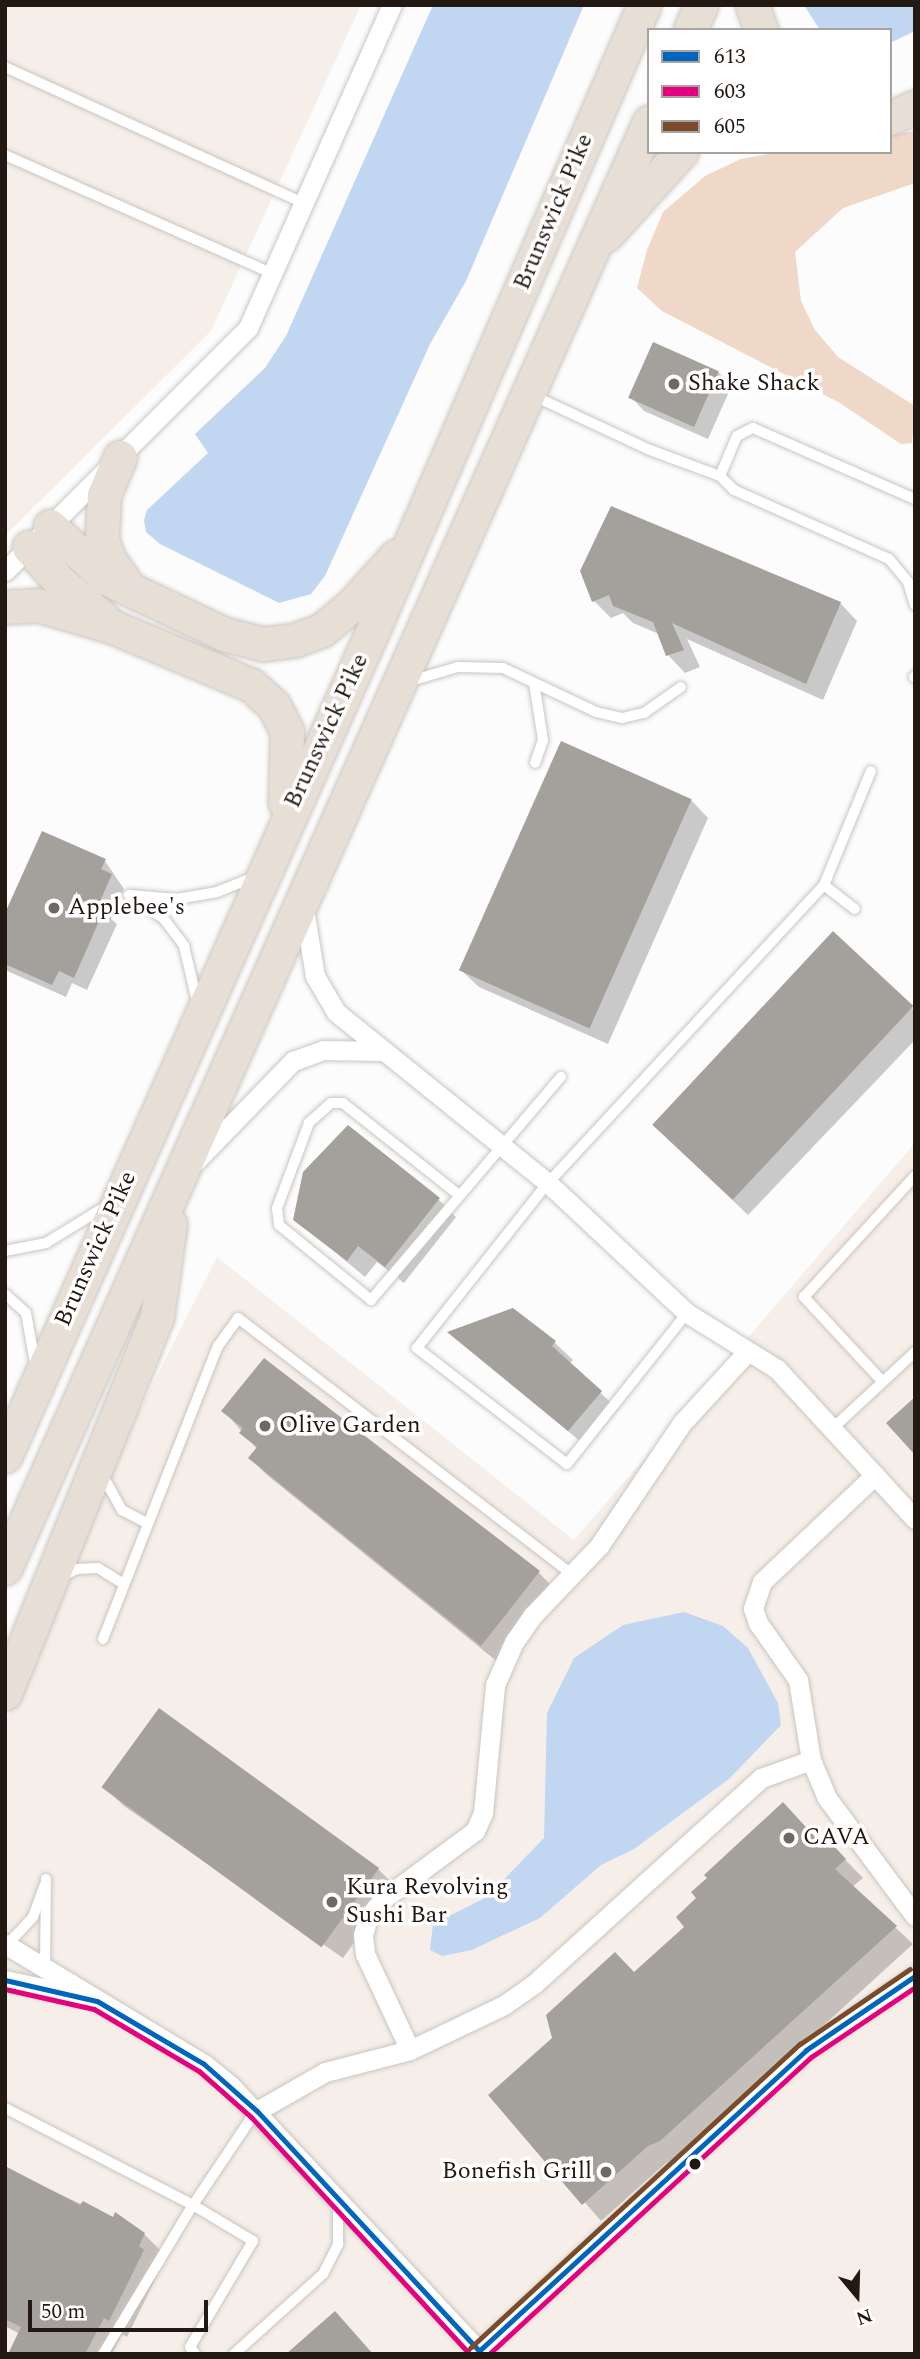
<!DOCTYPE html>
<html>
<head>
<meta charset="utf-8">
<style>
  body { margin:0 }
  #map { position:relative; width:920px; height:2359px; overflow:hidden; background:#fbfcfb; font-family:Spectral,serif }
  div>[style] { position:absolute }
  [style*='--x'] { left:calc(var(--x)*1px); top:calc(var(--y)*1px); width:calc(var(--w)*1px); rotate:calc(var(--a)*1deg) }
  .built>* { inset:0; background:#f6efe9 }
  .forest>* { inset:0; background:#efd8c7 }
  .water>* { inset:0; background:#c0d6f1 }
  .shadow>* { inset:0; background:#0003 }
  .building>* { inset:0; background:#a4a09c; transform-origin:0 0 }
  .roads { filter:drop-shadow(0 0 2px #cac5c1) drop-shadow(0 0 2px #cac5c1) }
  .service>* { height:10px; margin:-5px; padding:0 5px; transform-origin:5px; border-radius:5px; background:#fefffe }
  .minor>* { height:19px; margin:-9.5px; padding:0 9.5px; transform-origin:9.5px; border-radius:9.5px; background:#fefffe }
  .trunk>* { height:33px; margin:-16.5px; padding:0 16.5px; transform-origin:16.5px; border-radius:16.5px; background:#e7ded6 }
  .bus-1>* { height:5px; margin:-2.5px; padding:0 2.5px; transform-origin:2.5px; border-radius:2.5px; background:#0065bd }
  .bus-2>* { height:5px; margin:-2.5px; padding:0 2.5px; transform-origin:2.5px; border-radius:2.5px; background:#e5007d }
  .bus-3>* { height:5px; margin:-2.5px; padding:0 2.5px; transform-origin:2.5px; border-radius:2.5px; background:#7a4b2a }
  .dots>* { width:19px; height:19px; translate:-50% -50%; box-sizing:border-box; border:4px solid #fff; border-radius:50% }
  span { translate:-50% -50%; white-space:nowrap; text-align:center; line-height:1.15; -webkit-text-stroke:7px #fff; paint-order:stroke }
  .street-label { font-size:24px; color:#231912 }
  .poi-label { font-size:24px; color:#231912 }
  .left { translate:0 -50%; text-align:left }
  .right { translate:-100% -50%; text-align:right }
  .frame { position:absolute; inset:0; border:7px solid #231912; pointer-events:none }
  .legend { position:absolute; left:647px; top:28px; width:245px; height:126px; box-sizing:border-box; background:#fff; border:2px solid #a7a3a0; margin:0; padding:9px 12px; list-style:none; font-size:21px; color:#231912 }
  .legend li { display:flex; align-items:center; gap:14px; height:35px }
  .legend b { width:35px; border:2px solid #a7a3a0 }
  .north { position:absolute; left:822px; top:2261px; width:70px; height:70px; -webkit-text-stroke:5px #fff; paint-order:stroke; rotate:161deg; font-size:19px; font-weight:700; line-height:28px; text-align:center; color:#231912 }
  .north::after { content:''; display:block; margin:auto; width:24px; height:32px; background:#231912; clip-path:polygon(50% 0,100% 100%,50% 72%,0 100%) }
  .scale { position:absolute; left:28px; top:2300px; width:180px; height:32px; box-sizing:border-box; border:4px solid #231912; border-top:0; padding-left:9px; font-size:21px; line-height:24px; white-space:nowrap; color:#231912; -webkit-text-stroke:5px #fff; paint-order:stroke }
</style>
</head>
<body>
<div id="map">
  <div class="built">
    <div style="clip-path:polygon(5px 5px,361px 5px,211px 331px,5px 536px)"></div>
    <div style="clip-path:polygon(915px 1143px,915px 2354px,5px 2354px,5px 1723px,104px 1481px,217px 1257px,574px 1540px)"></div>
  </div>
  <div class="forest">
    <div style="clip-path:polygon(915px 131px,915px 183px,843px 208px,795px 252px,801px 301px,815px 330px,838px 357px,915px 406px,912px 443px,901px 444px,840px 403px,662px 311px,637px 288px,647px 250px,663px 212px,705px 176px,741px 159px,778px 152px,890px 152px,890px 135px)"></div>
  </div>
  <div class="water">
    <div style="clip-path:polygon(433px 5px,584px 5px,466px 281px,430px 344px,325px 576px,311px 594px,279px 603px,160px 544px,146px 532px,144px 520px,147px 510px,208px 453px,195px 434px,265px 368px,286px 336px)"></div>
    <div style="clip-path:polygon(804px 5px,915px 5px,915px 31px,890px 43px,890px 30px,820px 30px)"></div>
    <div style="clip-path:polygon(684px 1612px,723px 1626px,748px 1648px,778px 1703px,781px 1725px,729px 1779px,634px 1849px,601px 1865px,540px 1918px,472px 1950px,442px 1956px,430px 1950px,433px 1924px,487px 1897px,544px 1838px,547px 1713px,574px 1658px,623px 1625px)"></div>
  </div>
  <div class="shadow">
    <div style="clip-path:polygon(718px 372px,732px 385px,708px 439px,644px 411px,631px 397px)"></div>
    <div style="clip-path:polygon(582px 571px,840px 603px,857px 621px,823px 700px,687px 639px,700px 667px,685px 673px,668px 655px,659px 634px,633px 623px,623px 613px,611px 618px,594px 601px)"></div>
    <div style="clip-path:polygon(691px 800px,708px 818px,608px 1044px,479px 987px,461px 970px)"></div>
    <div style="clip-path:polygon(105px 861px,124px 889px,111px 919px,117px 924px,87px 990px,72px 983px,66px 997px,5px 970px,5px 918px)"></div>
    <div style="clip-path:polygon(833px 933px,915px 1011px,915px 1040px,748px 1215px,669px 1140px)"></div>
    <div style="clip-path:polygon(439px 1200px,456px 1217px,404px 1283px,377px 1262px,365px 1277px,295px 1219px)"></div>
    <div style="clip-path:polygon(513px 1310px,555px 1343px,573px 1360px,569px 1364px,618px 1409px,587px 1447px,450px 1333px)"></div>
    <div style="clip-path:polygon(224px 1411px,538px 1572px,556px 1590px,499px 1663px,267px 1475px,250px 1458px,257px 1449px)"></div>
    <div style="clip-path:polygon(106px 1789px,378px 1869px,395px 1886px,343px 1958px,124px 1806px)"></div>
    <div style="clip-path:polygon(831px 1845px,863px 1878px,852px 1887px,913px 1944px,678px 2158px,666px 2163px,601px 2221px,491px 2095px,635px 1974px)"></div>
    <div style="clip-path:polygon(5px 2168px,144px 2234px,162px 2252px,155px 2264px,160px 2269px,127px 2337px,122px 2334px,112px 2354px,10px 2354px,20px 2334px,5px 2326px)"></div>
  </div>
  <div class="building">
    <div style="left:653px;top:342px;width:72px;height:61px;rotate:24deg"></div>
    <div style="clip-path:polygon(611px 506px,841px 602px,806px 684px,672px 623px,684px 650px,666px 656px,653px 622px,613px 606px,609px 595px,592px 602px,580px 571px)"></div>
    <div style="left:561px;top:741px;width:143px;height:251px;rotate:24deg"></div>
    <div style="clip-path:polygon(42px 831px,106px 859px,101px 869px,112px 874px,98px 906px,104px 910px,74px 978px,59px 971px,52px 985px,5px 964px,5px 913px)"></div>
    <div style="left:833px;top:931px;width:110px;height:265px;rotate:43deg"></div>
    <div style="clip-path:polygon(348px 1125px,440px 1198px,385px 1267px,358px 1246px,347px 1261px,293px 1220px,303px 1172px)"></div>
    <div style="clip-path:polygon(513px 1308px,556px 1341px,552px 1346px,602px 1391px,568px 1431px,447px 1332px)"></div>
    <div style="clip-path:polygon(264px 1358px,540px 1571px,481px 1646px,248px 1458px,257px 1447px,239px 1433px,243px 1428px,221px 1411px)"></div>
    <div style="clip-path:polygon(915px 1397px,915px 1455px,886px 1423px)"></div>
    <div style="left:159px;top:1708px;width:272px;height:98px;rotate:36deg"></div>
    <div style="clip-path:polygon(783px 1802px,825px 1848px,831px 1843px,846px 1859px,835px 1869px,897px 1926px,660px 2141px,648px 2146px,582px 2205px,488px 2095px,552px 2038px,546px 2015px,615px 1952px,634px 1972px,684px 1927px,676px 1917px,696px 1898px,691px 1892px,707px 1878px,704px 1875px)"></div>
    <div style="clip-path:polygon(5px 2166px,80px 2205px,83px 2201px,113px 2217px,115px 2212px,145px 2233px,139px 2246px,144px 2250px,109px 2321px,104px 2318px,85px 2354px,8px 2354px,21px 2327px,5px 2319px)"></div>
    <div style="clip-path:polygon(335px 2311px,373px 2354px,286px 2354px)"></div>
  </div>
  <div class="roads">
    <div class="service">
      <div style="--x:5;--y:67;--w:328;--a:24.5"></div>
      <div style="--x:5;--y:155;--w:293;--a:23.9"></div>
      <div style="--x:532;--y:395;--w:130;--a:25"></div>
      <div style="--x:650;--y:450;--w:75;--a:20.4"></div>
      <div style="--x:720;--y:476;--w:20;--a:45"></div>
      <div style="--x:734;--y:490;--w:170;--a:24"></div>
      <div style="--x:889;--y:559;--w:30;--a:50"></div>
      <div style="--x:908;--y:582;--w:24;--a:73"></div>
      <div style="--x:720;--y:476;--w:43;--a:-67"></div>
      <div style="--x:737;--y:436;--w:18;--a:-27"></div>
      <div style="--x:753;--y:428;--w:177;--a:23.7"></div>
      <div style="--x:914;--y:677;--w:1;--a:-45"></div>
      <div style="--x:407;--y:682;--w:53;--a:-16.4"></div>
      <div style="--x:458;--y:667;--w:45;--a:1.3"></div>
      <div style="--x:503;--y:668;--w:103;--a:25.3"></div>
      <div style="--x:596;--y:712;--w:27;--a:13"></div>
      <div style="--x:622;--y:718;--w:23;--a:-13"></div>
      <div style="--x:644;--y:713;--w:45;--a:-35.1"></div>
      <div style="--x:534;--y:683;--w:58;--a:81"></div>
      <div style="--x:543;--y:740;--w:24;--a:109"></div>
      <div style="--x:824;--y:885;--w:123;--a:-67.6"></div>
      <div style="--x:129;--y:895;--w:42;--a:34.4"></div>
      <div style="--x:164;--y:919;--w:34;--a:53"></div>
      <div style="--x:184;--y:946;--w:57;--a:76.7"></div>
      <div style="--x:130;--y:895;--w:47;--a:4.9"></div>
      <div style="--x:177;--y:899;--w:41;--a:-9.9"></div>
      <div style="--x:217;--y:892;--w:40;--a:-22"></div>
      <div style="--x:459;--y:1195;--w:148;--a:-141.6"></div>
      <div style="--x:343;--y:1103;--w:12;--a:180"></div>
      <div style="--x:331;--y:1103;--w:30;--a:138"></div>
      <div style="--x:309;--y:1123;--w:91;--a:110.6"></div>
      <div style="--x:277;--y:1208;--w:17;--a:83"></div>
      <div style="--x:279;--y:1225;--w:119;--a:39.2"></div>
      <div style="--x:371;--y:1300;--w:293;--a:-49.6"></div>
      <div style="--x:5;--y:1251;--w:42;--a:-11"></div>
      <div style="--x:46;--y:1243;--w:67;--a:-31.6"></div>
      <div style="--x:5;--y:1294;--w:28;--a:42"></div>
      <div style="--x:26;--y:1313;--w:51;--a:79.8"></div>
      <div style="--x:687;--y:1313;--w:193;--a:128.5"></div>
      <div style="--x:567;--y:1464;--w:190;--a:-142.3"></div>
      <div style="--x:417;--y:1348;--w:211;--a:-51.6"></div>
      <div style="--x:548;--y:1183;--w:406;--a:-47.2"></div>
      <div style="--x:824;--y:885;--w:39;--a:38"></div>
      <div style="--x:882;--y:1381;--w:115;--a:-132.9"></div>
      <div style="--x:804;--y:1297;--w:164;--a:-47.5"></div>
      <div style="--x:833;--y:1428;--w:112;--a:-42.8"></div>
      <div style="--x:103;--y:1476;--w:39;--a:61"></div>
      <div style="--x:122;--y:1510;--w:26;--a:28"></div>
      <div style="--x:61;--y:1577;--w:18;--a:-27"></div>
      <div style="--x:77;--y:1569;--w:21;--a:-3"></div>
      <div style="--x:98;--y:1568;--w:28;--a:32"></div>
      <div style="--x:103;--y:1639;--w:315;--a:-68.6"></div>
      <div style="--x:218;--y:1346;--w:34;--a:-54"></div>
      <div style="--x:238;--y:1318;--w:422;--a:37.5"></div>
      <div style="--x:7;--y:1945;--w:38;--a:-47"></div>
      <div style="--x:33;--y:1917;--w:33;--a:-70"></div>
      <div style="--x:45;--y:1968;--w:89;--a:-89.4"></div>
      <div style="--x:5;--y:2108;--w:212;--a:27.3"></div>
      <div style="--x:193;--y:2205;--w:113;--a:-56.2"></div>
      <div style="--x:103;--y:2354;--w:174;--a:-58.9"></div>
      <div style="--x:193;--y:2205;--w:70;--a:31"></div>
      <div style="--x:253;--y:2241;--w:123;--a:120.7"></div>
      <div style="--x:190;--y:2347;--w:9;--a:54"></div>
      <div style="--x:234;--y:2354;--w:120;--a:-42"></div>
      <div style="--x:323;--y:2274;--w:34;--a:-63"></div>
      <div style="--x:338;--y:2244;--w:41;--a:-90"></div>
    </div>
    <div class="minor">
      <div style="--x:5;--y:571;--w:344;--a:-45"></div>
      <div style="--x:248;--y:328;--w:354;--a:-66"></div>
      <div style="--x:304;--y:909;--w:68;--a:80.7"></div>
      <div style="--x:315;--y:976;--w:42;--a:59.7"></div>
      <div style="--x:336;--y:1012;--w:272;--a:38.9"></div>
      <div style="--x:548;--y:1183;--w:190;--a:43.1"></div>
      <div style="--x:687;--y:1313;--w:106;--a:31.9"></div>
      <div style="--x:777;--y:1369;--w:204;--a:47.4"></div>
      <div style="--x:195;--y:1162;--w:141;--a:-45.9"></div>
      <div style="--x:293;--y:1061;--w:32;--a:-20"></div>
      <div style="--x:323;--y:1050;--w:60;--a:1"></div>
      <div style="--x:875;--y:1475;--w:156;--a:136.6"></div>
      <div style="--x:762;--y:1582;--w:28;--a:109"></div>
      <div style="--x:753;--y:1608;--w:16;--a:72"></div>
      <div style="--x:758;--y:1623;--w:70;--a:54.9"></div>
      <div style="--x:798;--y:1680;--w:81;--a:80.8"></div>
      <div style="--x:811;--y:1760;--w:41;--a:67.2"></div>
      <div style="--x:827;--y:1798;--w:147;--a:53.3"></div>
      <div style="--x:5;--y:1944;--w:232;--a:31.1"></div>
      <div style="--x:204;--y:2064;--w:35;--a:39"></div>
      <div style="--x:231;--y:2086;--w:363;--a:46.9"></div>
      <div style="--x:5;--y:1980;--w:76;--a:12.2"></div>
      <div style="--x:410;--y:2050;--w:106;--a:-115.1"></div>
      <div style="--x:365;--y:1954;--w:19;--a:-96"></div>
      <div style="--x:363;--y:1935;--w:19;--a:-74"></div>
      <div style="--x:368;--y:1917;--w:23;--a:-50"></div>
      <div style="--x:383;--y:1899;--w:114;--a:-36.5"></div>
      <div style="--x:475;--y:1831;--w:20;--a:-66"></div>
      <div style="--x:483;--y:1813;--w:129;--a:-84.6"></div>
      <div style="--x:495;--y:1685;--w:47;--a:-66.2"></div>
      <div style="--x:514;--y:1642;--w:33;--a:-55"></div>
      <div style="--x:533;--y:1615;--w:95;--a:-46.3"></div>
      <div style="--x:599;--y:1546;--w:148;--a:-56"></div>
      <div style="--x:682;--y:1423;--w:96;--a:-47.5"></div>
      <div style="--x:257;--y:2111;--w:78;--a:-29.8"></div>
      <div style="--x:325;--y:2072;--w:88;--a:-14.5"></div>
      <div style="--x:410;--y:2050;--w:104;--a:-25.6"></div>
      <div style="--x:504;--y:2005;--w:37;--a:-35"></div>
      <div style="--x:534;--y:1984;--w:307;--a:-42.2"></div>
      <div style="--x:761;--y:1778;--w:53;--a:-19.8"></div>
      <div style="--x:476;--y:2354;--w:449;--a:-42.7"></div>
      <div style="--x:806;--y:2050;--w:132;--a:-34.2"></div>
    </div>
    <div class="trunk">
      <div style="--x:752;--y:5;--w:27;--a:70"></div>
      <div style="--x:690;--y:30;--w:27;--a:-66"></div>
      <div style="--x:890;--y:118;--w:27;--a:-24"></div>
      <div style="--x:606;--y:235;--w:112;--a:-47.9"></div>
      <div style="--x:120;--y:457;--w:41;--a:112.8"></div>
      <div style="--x:104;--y:495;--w:44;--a:92.6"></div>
      <div style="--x:102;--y:539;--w:20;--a:72"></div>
      <div style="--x:108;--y:558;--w:32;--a:55"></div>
      <div style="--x:50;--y:526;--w:76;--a:42.9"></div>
      <div style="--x:106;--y:578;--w:131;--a:25.4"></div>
      <div style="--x:224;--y:634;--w:40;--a:14.4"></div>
      <div style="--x:263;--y:644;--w:32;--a:-7"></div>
      <div style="--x:295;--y:640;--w:29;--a:-20"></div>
      <div style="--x:322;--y:630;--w:38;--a:-40"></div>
      <div style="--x:351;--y:606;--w:67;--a:-48"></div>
      <div style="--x:29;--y:547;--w:48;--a:48.4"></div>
      <div style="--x:61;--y:583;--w:55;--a:39.8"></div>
      <div style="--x:5;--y:607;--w:33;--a:-3"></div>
      <div style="--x:38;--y:605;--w:78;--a:16.3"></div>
      <div style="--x:113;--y:627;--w:150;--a:22.8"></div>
      <div style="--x:251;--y:685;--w:31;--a:42"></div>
      <div style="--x:274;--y:706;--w:29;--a:63"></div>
      <div style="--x:287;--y:732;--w:71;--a:91.6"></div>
      <div style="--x:5;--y:1456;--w:894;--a:-65.99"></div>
      <div style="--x:369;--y:639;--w:691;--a:-66.55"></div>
      <div style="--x:5;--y:1568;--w:1583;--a:-65.99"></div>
      <div style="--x:5;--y:1693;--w:406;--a:-68"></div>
      <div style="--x:157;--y:1317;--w:94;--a:-82"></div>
    </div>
  </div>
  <div class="bus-1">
    <div style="--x:5;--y:1980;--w:94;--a:12.9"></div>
    <div style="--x:97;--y:2001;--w:124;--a:30.5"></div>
    <div style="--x:204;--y:2064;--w:71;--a:41.6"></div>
    <div style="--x:257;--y:2111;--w:327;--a:47.2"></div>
    <div style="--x:479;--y:2351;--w:444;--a:-42.6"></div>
    <div style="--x:806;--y:2050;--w:132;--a:-34.2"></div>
  </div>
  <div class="bus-2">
    <div style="--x:5;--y:1989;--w:91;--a:12.7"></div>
    <div style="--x:94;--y:2009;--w:122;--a:30.6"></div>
    <div style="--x:199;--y:2071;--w:69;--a:41.5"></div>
    <div style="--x:251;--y:2117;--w:323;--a:47.3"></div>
    <div style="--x:489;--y:2354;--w:438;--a:-42.7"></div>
    <div style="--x:811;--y:2057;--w:125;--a:-33.9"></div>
  </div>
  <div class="bus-3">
    <div style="--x:470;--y:2348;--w:449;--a:-42.7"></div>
    <div style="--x:800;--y:2044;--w:133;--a:-34.3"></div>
  </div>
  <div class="dots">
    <div style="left:674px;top:384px;background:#6f6864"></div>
    <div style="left:54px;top:908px;background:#6f6864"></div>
    <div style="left:265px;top:1426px;background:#6f6864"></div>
    <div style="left:789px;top:1838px;background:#6f6864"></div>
    <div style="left:332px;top:1902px;background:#6f6864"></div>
    <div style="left:695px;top:2164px;background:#231912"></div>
    <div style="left:606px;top:2172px;background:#6f6864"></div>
  </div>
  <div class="street-label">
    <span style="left:554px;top:212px;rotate:-67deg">Brunswick Pike</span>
    <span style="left:327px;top:731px;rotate:-65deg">Brunswick Pike</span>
    <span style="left:96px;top:1249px;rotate:-66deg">Brunswick Pike</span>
  </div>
  <div class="poi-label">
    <span class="left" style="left:688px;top:384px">Shake Shack</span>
    <span class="left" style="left:68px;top:908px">Applebee's</span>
    <span class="left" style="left:279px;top:1426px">Olive Garden</span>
    <span class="left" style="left:803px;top:1838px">CAVA</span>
    <span class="left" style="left:346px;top:1902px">Kura Revolving<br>Sushi Bar</span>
    <span class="right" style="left:592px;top:2172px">Bonefish Grill</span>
  </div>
  <div class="frame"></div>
  <ul class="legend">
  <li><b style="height:9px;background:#0065bd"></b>613</li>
  <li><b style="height:9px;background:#e5007d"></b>603</li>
  <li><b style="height:9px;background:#7a4b2a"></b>605</li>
  </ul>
  <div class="north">N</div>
  <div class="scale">50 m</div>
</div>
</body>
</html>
